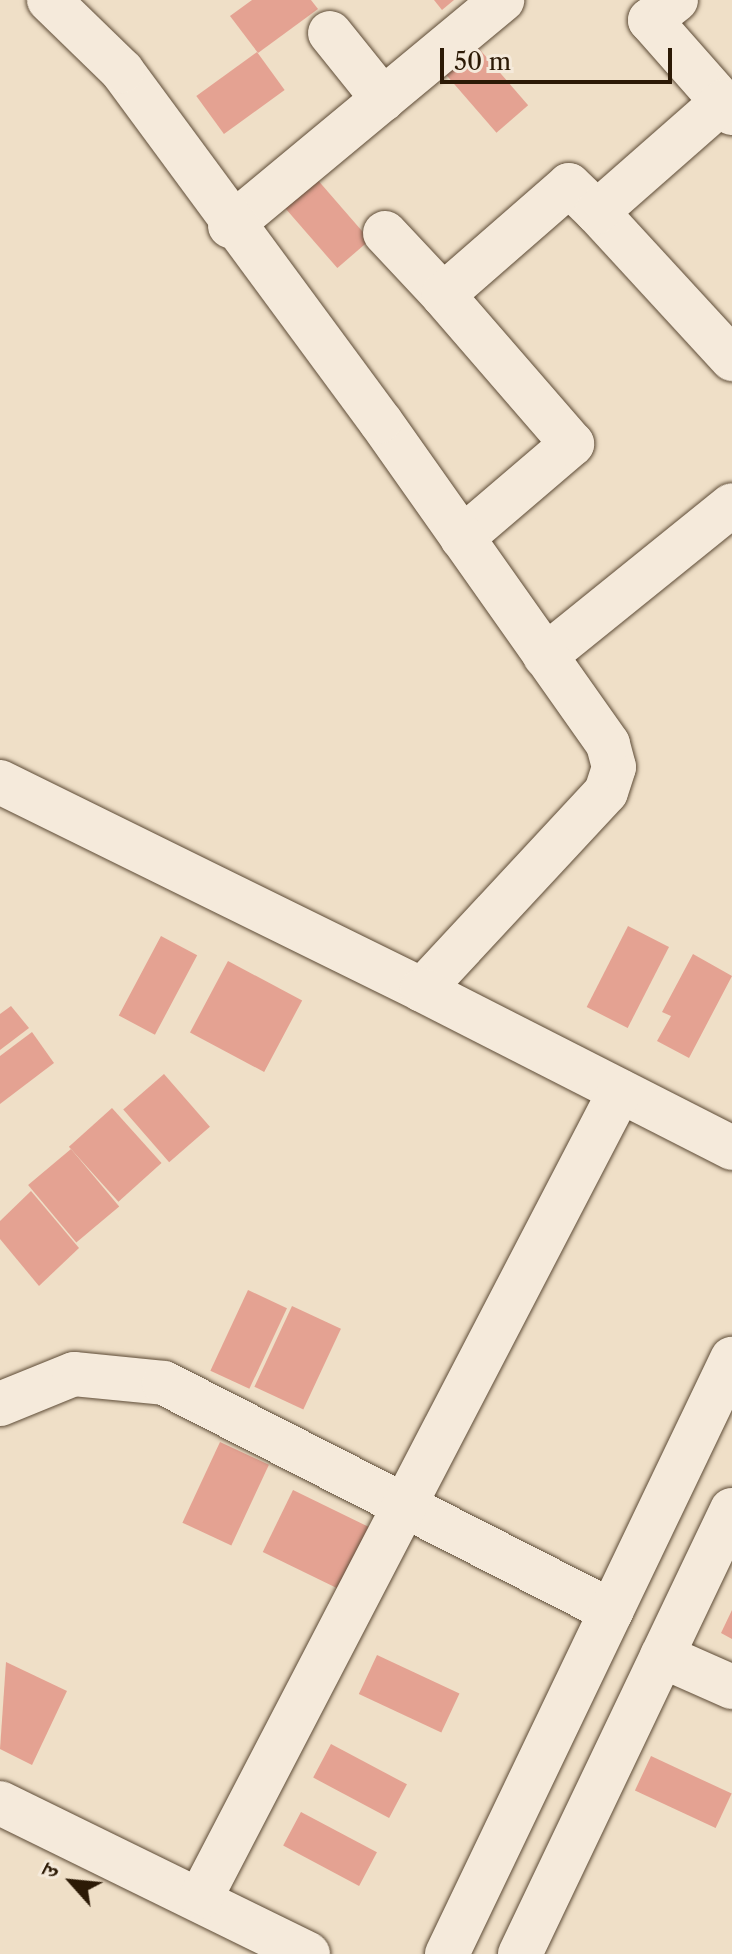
<!DOCTYPE html>
<html>
<head>
<meta charset="utf-8">
<style>
  body { margin:0 }
  #map { position:relative; width:732px; height:1954px; overflow:hidden; background:#efdfc7; font-family:"Libre Caslon Text","Noto Serif Devanagari",serif }
  div>[style] { position:absolute }
  [style*='--x'] { left:calc(var(--x)*1px); top:calc(var(--y)*1px); width:calc(var(--w)*1px); rotate:calc(var(--a)*1deg) }
  .building>* { inset:0; background:#e4a292; transform-origin:0 0 }
  .roads { filter:drop-shadow(0 0 2px #5d4b36) drop-shadow(0 0 2px #5d4b36) }
  .minor>* { height:44px; margin:-22px; padding:0 22px; transform-origin:22px; border-radius:22px; background:#f5eadb }
  span { translate:-50% -50%; white-space:nowrap; text-align:center; line-height:1.15; -webkit-text-stroke:6px #f5eadb; paint-order:stroke }
  .north { position:absolute; left:32px; top:1842px; width:80px; height:80px; -webkit-text-stroke:6px #f5eadb; paint-order:stroke; rotate:297deg; font-size:22px; font-weight:700; line-height:32px; text-align:center; color:#2c1a06 }
  .north::after { content:''; display:block; margin:auto; width:28px; height:36px; background:#2c1a06; clip-path:polygon(50% 0,100% 100%,50% 72%,0 100%) }
  .scale { position:absolute; left:440px; top:48px; width:232px; height:36px; box-sizing:border-box; border:4px solid #2c1a06; border-top:0; padding-left:10px; font-size:24px; line-height:28px; white-space:nowrap; color:#2c1a06; -webkit-text-stroke:6px #f5eadb; paint-order:stroke }
</style>
</head>
<body>
<div id="map">
  <div class="building">
    <div style="clip-path:polygon(252px 0,311px 0,318px 9px,258px 53px,230px 16px)"></div>
    <div style="clip-path:polygon(434px 0,454px 0,442px 10px)"></div>
    <div style="left:475px;top:44px;width:81px;height:42px;rotate:49deg"></div>
    <div style="left:257px;top:52px;width:47px;height:75px;rotate:54deg"></div>
    <div style="left:316px;top:178px;width:82px;height:43px;rotate:49deg"></div>
    <div style="left:628px;top:926px;width:46px;height:91px;rotate:27deg"></div>
    <div style="left:161px;top:936px;width:41px;height:90px;rotate:28deg"></div>
    <div style="clip-path:polygon(693px 954px,732px 976px,689px 1058px,657px 1041px,671px 1016px,662px 1012px)"></div>
    <div style="left:228px;top:961px;width:84px;height:81px;rotate:28deg"></div>
    <div style="clip-path:polygon(11px 1006px,29px 1028px,0 1050px,0 1014px)"></div>
    <div style="clip-path:polygon(32px 1032px,54px 1063px,0 1104px,0 1056px)"></div>
    <div style="left:164px;top:1074px;width:70px;height:54px;rotate:49deg"></div>
    <div style="left:112px;top:1108px;width:74px;height:58px;rotate:48deg"></div>
    <div style="left:71px;top:1149px;width:75px;height:56px;rotate:50deg"></div>
    <div style="clip-path:polygon(31px 1191px,79px 1248px,39px 1286px,0 1239px,0 1221px)"></div>
    <div style="left:248px;top:1290px;width:43px;height:89px;rotate:25deg"></div>
    <div style="left:292px;top:1306px;width:54px;height:89px;rotate:25deg"></div>
    <div style="left:220px;top:1442px;width:54px;height:89px;rotate:25deg"></div>
    <div style="left:293px;top:1490px;width:88px;height:69px;rotate:26deg"></div>
    <div style="clip-path:polygon(732px 1610px,732px 1639px,721px 1633px)"></div>
    <div style="left:377px;top:1655px;width:91px;height:43px;rotate:25deg"></div>
    <div style="clip-path:polygon(6px 1662px,67px 1691px,32px 1765px,0 1749px)"></div>
    <div style="left:331px;top:1744px;width:86px;height:38px;rotate:28deg"></div>
    <div style="left:651px;top:1756px;width:89px;height:38px;rotate:25deg"></div>
    <div style="left:301px;top:1812px;width:86px;height:38px;rotate:28deg"></div>
  </div>
  <div class="roads">
    <div class="minor">
      <div style="--x:676;--y:0;--w:33;--a:142"></div>
      <div style="--x:650;--y:20;--w:124;--a:48.6"></div>
      <div style="--x:330;--y:33;--w:85;--a:51.2"></div>
      <div style="--x:597;--y:212;--w:200;--a:47.4"></div>
      <div style="--x:230;--y:226;--w:354;--a:-39.7"></div>
      <div style="--x:385;--y:233;--w:85;--a:46.9"></div>
      <div style="--x:462;--y:538;--w:145;--a:-40.5"></div>
      <div style="--x:572;--y:444;--w:197;--a:-130.9"></div>
      <div style="--x:443;--y:295;--w:167;--a:-41.1"></div>
      <div style="--x:569;--y:185;--w:39;--a:44"></div>
      <div style="--x:597;--y:212;--w:167;--a:-41.3"></div>
      <div style="--x:545;--y:656;--w:240;--a:-38.9"></div>
      <div style="--x:0;--y:782;--w:470;--a:26.2"></div>
      <div style="--x:422;--y:990;--w:270;--a:-47.1"></div>
      <div style="--x:606;--y:792;--w:26;--a:-72"></div>
      <div style="--x:614;--y:767;--w:24;--a:-105"></div>
      <div style="--x:608;--y:744;--w:395;--a:-125.2"></div>
      <div style="--x:380;--y:421;--w:435;--a:-126.4"></div>
      <div style="--x:122;--y:71;--w:102;--a:-135.8"></div>
      <div style="--x:422;--y:990;--w:348;--a:27"></div>
      <div style="--x:0;--y:1404;--w:80;--a:-22.1"></div>
      <div style="--x:74;--y:1374;--w:90;--a:5.7"></div>
      <div style="--x:164;--y:1383;--w:502;--a:27.02"></div>
      <div style="--x:662;--y:1656;--w:77;--a:23.9"></div>
      <div style="--x:0;--y:1803;--w:343;--a:26.1"></div>
      <div style="--x:201;--y:1897;--w:908;--a:-62.53"></div>
      <div style="--x:447;--y:1954;--w:660;--a:-64.41"></div>
      <div style="--x:520;--y:1954;--w:492;--a:-64.5"></div>
    </div>
  </div>
  <div class="north">उ</div>
  <div class="scale">50 m</div>
</div>
</body>
</html>
